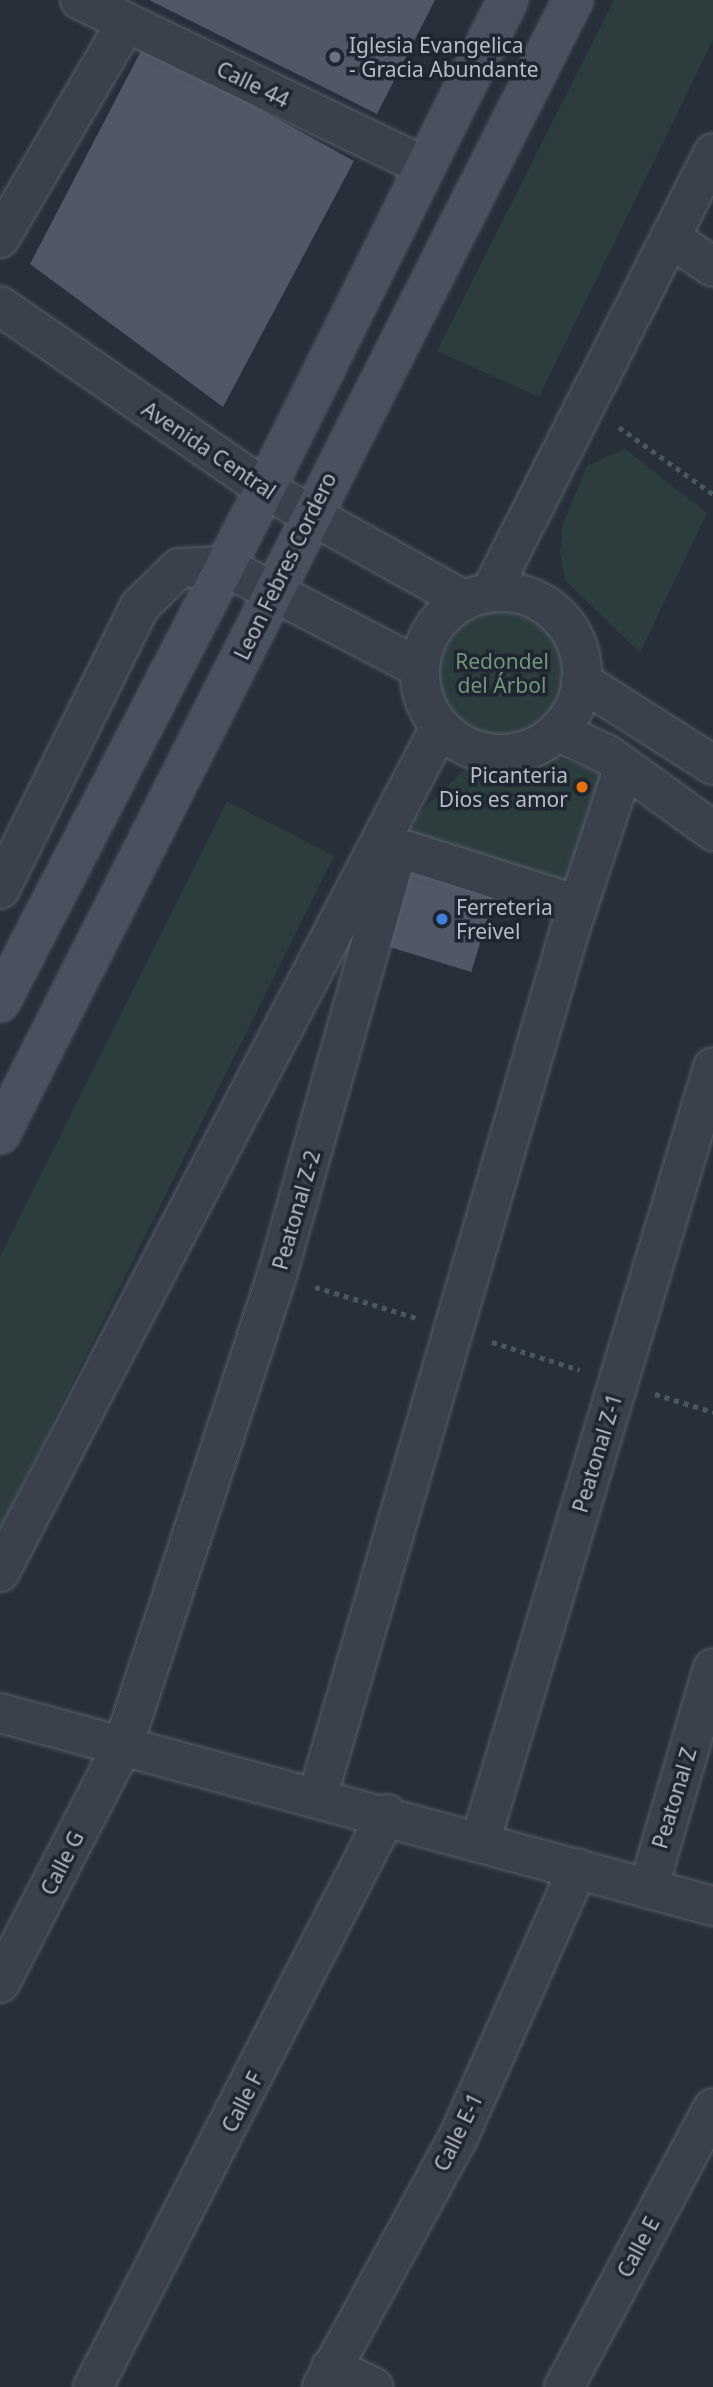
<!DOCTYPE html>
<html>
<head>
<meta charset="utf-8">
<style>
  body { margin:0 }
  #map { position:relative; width:713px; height:2387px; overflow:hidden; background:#272f3b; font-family:"Noto Sans",sans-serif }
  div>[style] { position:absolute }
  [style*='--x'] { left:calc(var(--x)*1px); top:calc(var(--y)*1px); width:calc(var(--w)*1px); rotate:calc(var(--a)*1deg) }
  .green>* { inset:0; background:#2c3d3e }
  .round { border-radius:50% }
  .building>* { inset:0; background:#505766; transform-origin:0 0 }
  .path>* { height:4.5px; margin-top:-2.25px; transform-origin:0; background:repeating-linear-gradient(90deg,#49585b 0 5px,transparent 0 10px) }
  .roads { filter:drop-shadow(0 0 2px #585f6a) drop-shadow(0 0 2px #585f6a) }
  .street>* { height:38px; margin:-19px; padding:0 19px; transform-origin:19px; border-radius:19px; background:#3a414c }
  .street>.ring { margin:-19px; padding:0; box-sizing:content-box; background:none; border:38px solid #3a414c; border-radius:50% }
  .secondary>* { height:38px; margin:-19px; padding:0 19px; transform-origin:19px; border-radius:19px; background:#49505e }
  .dots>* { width:19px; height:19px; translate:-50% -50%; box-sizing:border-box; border:4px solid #1f2631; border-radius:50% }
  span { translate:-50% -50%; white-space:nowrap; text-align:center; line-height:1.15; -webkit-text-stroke:7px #1f2631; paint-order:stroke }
  .poi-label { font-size:21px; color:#b6bcc7 }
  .left { translate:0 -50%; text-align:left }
  .right { translate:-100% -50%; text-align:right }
  .street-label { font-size:21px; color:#b6bcc7 }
  .park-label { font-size:21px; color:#70957a }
</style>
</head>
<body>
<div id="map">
  <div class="green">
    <div style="clip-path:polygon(614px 0,713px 0,713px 40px,539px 397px,437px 351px)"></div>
    <div style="clip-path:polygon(625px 449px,707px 513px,640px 653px,565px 580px,560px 553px,563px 524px,587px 466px)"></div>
    <div class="round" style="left:430px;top:602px;width:142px;height:142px"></div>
    <div style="clip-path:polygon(550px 754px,611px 777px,570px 891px,406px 839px,416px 816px,473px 762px,504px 767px)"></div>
    <div style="clip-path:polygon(227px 801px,334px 856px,0 1528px,0 1257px)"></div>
  </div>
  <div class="building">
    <div style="clip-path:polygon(149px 0,435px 0,377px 114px)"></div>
    <div style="clip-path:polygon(144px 45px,354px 161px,223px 407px,30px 264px)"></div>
    <div style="left:412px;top:865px;width:88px;height:85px;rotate:17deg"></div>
  </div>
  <div class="path">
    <div style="--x:619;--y:427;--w:115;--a:35.5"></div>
    <div style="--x:315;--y:1287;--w:107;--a:16.9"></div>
    <div style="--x:492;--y:1342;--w:92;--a:17.7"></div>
    <div style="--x:655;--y:1394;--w:61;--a:17.2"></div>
  </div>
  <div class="roads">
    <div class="street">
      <div style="--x:80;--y:0;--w:383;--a:25.8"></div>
      <div style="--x:670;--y:237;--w:52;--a:34.9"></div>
      <div style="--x:0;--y:238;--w:249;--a:-59.6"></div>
      <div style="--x:0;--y:306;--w:322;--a:34.6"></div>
      <div style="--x:265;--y:489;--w:228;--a:29.2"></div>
      <div style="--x:491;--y:591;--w:491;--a:-63.1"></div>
      <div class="ring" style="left:420px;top:592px;width:124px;height:124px"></div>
      <div style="--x:581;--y:681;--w:156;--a:32.5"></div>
      <div style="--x:557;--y:731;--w:56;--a:25.2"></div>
      <div style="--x:608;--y:755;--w:130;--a:35.9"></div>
      <div style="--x:0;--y:889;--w:316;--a:-63.7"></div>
      <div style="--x:140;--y:606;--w:54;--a:-44.3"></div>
      <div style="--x:179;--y:568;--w:45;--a:-2.5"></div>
      <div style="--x:224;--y:566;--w:221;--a:27.5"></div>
      <div style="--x:0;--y:1572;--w:950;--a:-62.49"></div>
      <div style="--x:0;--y:1713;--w:739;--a:15.15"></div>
      <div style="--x:318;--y:1795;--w:898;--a:-73.77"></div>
      <div style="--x:569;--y:933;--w:175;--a:-71.7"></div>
      <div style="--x:481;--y:1839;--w:806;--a:-73.27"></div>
      <div style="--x:648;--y:1889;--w:230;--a:-73.6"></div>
      <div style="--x:0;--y:1983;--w:270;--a:-62.7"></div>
      <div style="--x:124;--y:1743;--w:492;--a:-71.9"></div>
      <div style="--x:277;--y:1275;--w:432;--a:-74.2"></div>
      <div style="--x:395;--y:859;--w:15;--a:-32"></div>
      <div style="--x:408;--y:851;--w:178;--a:17.6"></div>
      <div style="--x:331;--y:2367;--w:47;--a:25.5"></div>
      <div style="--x:93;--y:2387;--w:644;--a:-62.84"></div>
      <div style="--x:322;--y:2387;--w:284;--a:-61.4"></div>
      <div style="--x:458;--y:2138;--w:295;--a:-66"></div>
      <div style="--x:564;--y:2387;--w:316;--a:-61.9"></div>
    </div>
    <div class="secondary">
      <div style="--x:0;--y:1002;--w:577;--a:-62.68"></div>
      <div style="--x:265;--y:489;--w:546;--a:-63.58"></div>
      <div style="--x:0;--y:1134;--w:1271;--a:-63.19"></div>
    </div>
  </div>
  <div class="dots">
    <div style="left:335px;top:57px;background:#6b7280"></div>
    <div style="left:582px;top:787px;background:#e8710a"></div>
    <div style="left:442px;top:919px;background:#3f7fe0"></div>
  </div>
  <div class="poi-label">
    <span class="left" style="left:349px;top:57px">Iglesia Evangelica<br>- Gracia Abundante</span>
    <span class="right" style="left:568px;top:787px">Picanteria<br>Dios es amor</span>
    <span class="left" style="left:456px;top:919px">Ferreteria<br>Freivel</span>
  </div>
  <div class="street-label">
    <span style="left:253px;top:84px;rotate:26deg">Calle 44</span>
    <span style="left:209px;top:450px;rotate:34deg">Avenida Central</span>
    <span style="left:285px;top:566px;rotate:-64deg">Leon Febres Cordero</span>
    <span style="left:296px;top:1210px;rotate:-74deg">Peatonal Z-2</span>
    <span style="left:597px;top:1453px;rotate:-73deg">Peatonal Z-1</span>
    <span style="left:674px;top:1798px;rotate:-73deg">Peatonal Z</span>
    <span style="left:62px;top:1863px;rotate:-63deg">Calle G</span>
    <span style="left:242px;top:2102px;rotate:-63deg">Calle F</span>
    <span style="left:458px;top:2132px;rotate:-64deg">Calle E-1</span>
    <span style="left:638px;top:2247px;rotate:-62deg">Calle E</span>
  </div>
  <div class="park-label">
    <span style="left:502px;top:673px">Redondel<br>del Árbol</span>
  </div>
</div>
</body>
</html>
